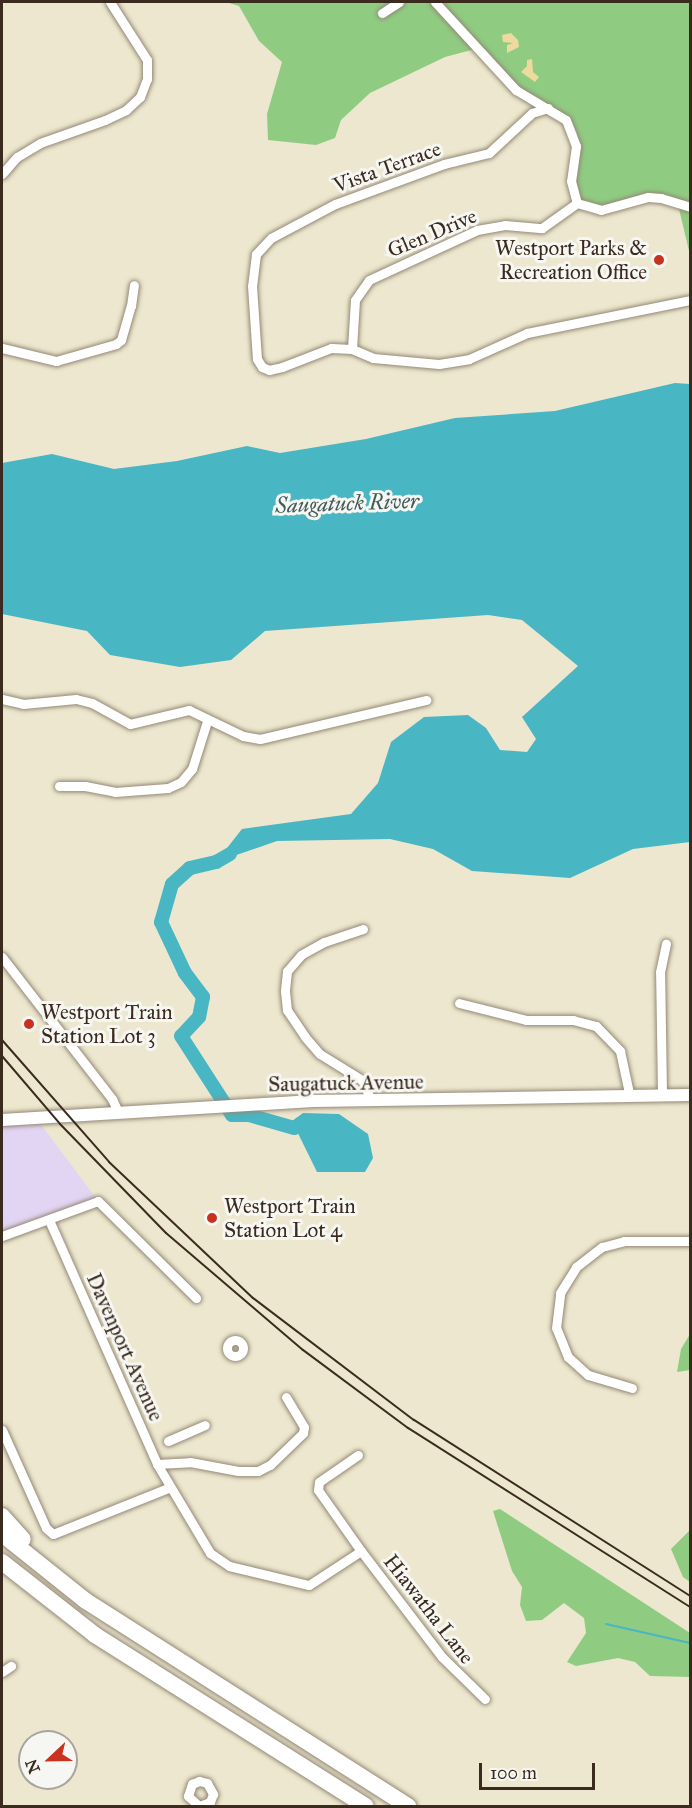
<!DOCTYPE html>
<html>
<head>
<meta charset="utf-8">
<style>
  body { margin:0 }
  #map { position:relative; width:692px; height:1808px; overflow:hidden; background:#ece7ce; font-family:"IM FELL Great Primer",serif }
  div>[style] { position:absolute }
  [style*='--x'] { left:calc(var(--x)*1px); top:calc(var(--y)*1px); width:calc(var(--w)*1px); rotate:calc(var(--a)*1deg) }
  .built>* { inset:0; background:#e2d4f3 }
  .green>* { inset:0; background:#8fcc82 }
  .sand>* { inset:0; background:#eeda9e }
  .water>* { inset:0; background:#48b6c3 }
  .stream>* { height:2px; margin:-1px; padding:0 1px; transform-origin:1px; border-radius:1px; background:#48b6c3 }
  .river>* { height:14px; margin:-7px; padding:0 7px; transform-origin:7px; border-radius:7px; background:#48b6c3 }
  .roads { filter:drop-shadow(0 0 2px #948876) drop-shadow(0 0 2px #948876) }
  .street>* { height:9px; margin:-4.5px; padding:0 4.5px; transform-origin:4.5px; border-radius:4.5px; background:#fff }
  .street>.ring { margin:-4.5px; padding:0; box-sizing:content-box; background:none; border:9px solid #fff; border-radius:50% }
  .secondary>* { height:12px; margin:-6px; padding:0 6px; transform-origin:6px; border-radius:6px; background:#fff }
  .highway>* { height:16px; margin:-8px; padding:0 8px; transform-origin:8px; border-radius:8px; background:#fff }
  .rail>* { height:2px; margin:-1px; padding:0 1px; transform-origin:1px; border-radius:1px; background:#3b2a1e }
  .dots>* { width:16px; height:16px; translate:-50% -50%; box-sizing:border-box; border:3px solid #f6f6f2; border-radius:50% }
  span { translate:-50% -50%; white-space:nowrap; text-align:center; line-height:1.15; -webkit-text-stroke:6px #f6f6f2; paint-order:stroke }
  .street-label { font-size:21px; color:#3b2a1e }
  .poi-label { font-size:21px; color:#3b2a1e }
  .right { translate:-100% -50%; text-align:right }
  .left { translate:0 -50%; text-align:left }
  .water-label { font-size:22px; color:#405b58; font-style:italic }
  .frame { position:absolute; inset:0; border:3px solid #3b2a1e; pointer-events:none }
  .north { position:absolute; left:18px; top:1730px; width:60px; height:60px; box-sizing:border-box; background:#f6f6f2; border:2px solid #aba49d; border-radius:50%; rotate:248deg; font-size:16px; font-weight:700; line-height:24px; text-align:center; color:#3b2a1e }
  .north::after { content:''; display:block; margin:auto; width:21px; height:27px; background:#c8321e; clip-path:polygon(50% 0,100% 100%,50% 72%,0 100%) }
  .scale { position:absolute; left:479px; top:1763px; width:116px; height:27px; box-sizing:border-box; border:3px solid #3b2a1e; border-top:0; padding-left:8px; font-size:18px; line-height:21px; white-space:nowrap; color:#3b2a1e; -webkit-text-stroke:4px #f6f6f2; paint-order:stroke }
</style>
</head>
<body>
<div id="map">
  <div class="built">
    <div style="clip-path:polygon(37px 1119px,98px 1201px,2px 1236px,2px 1120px)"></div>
  </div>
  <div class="green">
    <div style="clip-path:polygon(226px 2px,690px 2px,690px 255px,679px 209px,662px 197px,603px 206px,579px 200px,575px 183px,579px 162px,577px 133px,572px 122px,519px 89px,479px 48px,445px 57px,370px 93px,341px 120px,335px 138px,316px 145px,268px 140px,267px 114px,282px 62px,259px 41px,239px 6px)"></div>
    <div style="clip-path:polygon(690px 1334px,690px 1370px,677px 1372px,681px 1349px)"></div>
    <div style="clip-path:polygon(500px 1509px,690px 1633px,690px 1677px,650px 1676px,635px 1662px,618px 1658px,576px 1666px,567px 1662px,586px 1633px,584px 1618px,564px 1603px,542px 1620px,526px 1621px,520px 1605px,522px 1587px,512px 1571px,493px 1511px)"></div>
    <div style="clip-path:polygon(690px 1530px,690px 1582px,683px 1577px,671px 1549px)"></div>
  </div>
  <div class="sand">
    <div style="clip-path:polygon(511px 33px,518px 40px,519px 47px,507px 53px,507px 45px,513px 43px,503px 42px,502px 35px)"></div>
    <div style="clip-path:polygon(532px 59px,533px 72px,539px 77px,535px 82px,521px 72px,527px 66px,527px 60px)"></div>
  </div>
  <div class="water">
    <div style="clip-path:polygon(675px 383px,690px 384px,690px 842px,633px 849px,570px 878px,472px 871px,433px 849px,390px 839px,277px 841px,216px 862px,242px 829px,351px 814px,378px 783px,391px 742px,424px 717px,468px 715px,486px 728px,500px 750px,527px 752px,536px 739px,522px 717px,578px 666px,522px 620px,488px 615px,265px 631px,231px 660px,180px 667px,110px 655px,87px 631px,2px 614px,2px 463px,52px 454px,114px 469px,177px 461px,247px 446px,280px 453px,366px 439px,455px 418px,555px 411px)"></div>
    <div style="clip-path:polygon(303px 1113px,339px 1114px,368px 1134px,373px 1158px,365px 1172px,317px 1172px,292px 1121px)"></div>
  </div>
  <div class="stream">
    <div style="--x:606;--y:1624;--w:86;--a:12.7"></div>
  </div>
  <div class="river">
    <div style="--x:230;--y:854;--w:16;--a:150"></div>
    <div style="--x:216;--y:862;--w:27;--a:167"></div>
    <div style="--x:190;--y:868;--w:24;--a:138"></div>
    <div style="--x:172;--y:884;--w:40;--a:106"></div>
    <div style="--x:161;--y:922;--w:56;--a:64.8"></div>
    <div style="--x:185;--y:973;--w:30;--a:53"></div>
    <div style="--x:203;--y:997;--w:20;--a:101"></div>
    <div style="--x:199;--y:1017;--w:26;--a:133"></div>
    <div style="--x:181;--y:1036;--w:94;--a:57.2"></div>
    <div style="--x:232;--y:1115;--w:17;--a:0"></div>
    <div style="--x:249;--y:1115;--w:47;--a:16.1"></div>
  </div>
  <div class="roads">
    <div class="street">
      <div style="--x:435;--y:2;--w:120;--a:47.4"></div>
      <div style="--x:516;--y:90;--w:58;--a:31"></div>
      <div style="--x:566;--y:120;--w:28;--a:69"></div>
      <div style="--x:576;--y:146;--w:35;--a:98"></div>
      <div style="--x:571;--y:181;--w:23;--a:75"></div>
      <div style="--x:577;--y:203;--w:25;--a:16"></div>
      <div style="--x:601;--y:210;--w:49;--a:-15.5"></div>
      <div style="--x:648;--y:197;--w:13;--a:4"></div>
      <div style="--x:661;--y:198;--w:30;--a:17"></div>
      <div style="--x:382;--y:13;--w:20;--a:-33"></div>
      <div style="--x:548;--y:108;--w:17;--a:163"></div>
      <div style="--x:532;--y:113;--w:59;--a:137.1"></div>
      <div style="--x:489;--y:153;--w:46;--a:166.3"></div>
      <div style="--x:444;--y:164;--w:116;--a:159.8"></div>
      <div style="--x:335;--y:204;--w:72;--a:152"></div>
      <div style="--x:271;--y:238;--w:22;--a:133"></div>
      <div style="--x:256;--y:254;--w:32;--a:97"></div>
      <div style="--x:252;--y:286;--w:73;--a:86.1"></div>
      <div style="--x:257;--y:359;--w:9;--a:58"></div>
      <div style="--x:262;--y:367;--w:8;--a:23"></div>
      <div style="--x:269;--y:370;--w:13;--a:-13"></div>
      <div style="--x:282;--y:367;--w:53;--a:-21.2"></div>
      <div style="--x:331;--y:348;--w:21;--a:3"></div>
      <div style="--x:352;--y:349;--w:23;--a:23"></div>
      <div style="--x:373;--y:358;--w:66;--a:5.2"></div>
      <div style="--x:439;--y:364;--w:30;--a:-9"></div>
      <div style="--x:469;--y:359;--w:64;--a:-24.1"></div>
      <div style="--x:527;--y:333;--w:166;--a:-11.4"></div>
      <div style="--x:2;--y:174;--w:23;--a:-49"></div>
      <div style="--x:17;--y:157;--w:27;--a:-31"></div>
      <div style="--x:40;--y:143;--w:69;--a:-19.5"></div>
      <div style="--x:105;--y:120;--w:23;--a:-25"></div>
      <div style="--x:126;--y:110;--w:19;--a:-43"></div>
      <div style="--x:140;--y:97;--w:19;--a:-69"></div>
      <div style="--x:147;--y:79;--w:19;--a:-90"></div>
      <div style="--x:147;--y:60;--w:69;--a:-122.5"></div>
      <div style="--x:2;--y:348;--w:56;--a:13.5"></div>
      <div style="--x:56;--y:361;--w:62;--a:-15.8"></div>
      <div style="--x:116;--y:344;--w:6;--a:-39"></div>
      <div style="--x:121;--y:340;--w:35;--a:-74"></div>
      <div style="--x:131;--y:306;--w:21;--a:-82"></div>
      <div style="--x:352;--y:349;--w:49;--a:-86.5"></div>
      <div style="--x:355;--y:300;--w:24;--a:-55"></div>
      <div style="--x:369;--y:280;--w:119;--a:-24.8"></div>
      <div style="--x:477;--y:230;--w:28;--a:-10"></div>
      <div style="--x:505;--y:225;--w:37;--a:5"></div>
      <div style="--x:542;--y:228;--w:43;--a:-35.5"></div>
      <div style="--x:2;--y:699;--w:22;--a:13"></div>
      <div style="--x:23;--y:704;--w:53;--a:-5.4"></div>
      <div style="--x:76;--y:699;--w:16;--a:14"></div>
      <div style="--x:92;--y:703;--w:43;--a:28.9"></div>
      <div style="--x:130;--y:724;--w:61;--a:-13.3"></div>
      <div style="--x:189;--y:710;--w:60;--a:25.7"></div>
      <div style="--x:243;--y:736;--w:17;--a:10"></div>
      <div style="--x:260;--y:739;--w:171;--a:-13.2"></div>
      <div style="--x:59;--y:786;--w:26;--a:0"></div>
      <div style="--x:85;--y:786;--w:31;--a:11"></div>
      <div style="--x:115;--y:792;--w:53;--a:-4.3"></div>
      <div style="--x:168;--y:788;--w:14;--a:-25"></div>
      <div style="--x:181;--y:782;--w:17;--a:-50"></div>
      <div style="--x:192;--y:769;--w:50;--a:-72.6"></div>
      <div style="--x:363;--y:929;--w:41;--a:161.6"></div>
      <div style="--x:324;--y:942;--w:26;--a:151"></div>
      <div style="--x:301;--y:955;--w:21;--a:131"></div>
      <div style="--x:287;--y:971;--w:20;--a:96"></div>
      <div style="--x:285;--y:991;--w:19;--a:84"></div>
      <div style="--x:287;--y:1010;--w:32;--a:56"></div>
      <div style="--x:305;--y:1037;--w:23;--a:49"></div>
      <div style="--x:320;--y:1054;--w:49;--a:31.8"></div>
      <div style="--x:362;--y:1080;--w:22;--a:66"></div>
      <div style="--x:2;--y:957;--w:180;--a:52.2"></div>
      <div style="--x:112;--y:1099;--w:14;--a:65"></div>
      <div style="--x:459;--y:1003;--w:69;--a:14.2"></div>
      <div style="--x:526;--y:1020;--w:47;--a:0"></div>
      <div style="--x:573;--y:1020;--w:24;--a:15"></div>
      <div style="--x:596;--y:1026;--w:35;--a:46"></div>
      <div style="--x:620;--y:1051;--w:43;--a:77.9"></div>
      <div style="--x:662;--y:1093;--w:121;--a:-90.9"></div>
      <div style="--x:660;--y:972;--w:29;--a:-78"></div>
      <div style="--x:49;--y:1220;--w:267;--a:66.1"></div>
      <div style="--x:157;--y:1464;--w:104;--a:59.2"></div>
      <div style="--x:210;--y:1553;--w:23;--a:34"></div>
      <div style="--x:229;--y:1566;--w:82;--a:13.4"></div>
      <div style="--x:309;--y:1585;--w:62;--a:-33.2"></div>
      <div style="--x:361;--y:1551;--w:133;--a:52.6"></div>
      <div style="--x:442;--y:1657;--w:60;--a:44.3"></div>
      <div style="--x:2;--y:1236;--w:102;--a:-20"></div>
      <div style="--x:98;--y:1201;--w:138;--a:44.7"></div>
      <div class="ring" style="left:227px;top:1340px;width:7px;height:7px"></div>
      <div style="--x:632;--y:1388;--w:46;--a:-163.5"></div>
      <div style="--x:588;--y:1375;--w:27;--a:-138"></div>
      <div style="--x:568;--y:1357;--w:31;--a:-112"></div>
      <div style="--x:556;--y:1328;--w:35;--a:-83"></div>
      <div style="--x:560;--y:1293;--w:31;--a:-58"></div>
      <div style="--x:576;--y:1267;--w:33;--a:-38"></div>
      <div style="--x:602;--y:1247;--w:23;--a:-15"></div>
      <div style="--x:624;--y:1241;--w:66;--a:0"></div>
      <div style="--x:2;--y:1430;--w:107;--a:65.8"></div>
      <div style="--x:46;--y:1528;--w:9;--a:41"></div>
      <div style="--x:53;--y:1534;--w:124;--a:-21.8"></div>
      <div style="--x:168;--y:1441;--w:40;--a:-23.4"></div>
      <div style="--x:358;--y:1455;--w:47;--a:145.3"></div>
      <div style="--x:319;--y:1482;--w:8;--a:97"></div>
      <div style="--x:318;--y:1490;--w:75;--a:54.8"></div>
      <div style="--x:157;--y:1464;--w:33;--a:-3"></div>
      <div style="--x:190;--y:1462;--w:49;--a:10.6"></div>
      <div style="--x:238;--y:1471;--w:20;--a:0"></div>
      <div style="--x:258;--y:1471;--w:13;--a:-27"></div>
      <div style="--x:270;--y:1465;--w:46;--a:-44.1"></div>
      <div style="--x:303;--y:1433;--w:6;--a:-81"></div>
      <div style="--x:304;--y:1427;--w:35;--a:-121"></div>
      <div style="--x:2;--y:1672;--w:11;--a:-34"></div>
      <div style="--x:199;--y:1806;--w:15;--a:-138"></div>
      <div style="--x:188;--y:1796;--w:13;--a:-72"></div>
      <div style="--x:192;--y:1784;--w:8;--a:-23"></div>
      <div style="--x:199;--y:1781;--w:8;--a:14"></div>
      <div style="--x:207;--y:1783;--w:13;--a:61"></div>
      <div style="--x:213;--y:1794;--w:9;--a:111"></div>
      <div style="--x:210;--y:1802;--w:12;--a:160"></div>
    </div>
    <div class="secondary">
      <div style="--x:2;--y:1120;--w:312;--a:-3.5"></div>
      <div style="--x:313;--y:1101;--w:377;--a:-0.9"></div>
    </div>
    <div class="highway">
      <div style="--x:2;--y:1516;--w:31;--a:48"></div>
      <div style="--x:2;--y:1534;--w:107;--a:38.6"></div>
      <div style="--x:86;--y:1601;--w:382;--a:32.5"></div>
      <div style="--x:2;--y:1562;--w:118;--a:38.1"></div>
      <div style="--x:95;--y:1635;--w:320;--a:32.3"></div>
    </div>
  </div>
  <div class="rail">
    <div style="--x:2;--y:1040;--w:162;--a:48.7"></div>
    <div style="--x:109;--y:1162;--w:198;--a:43.4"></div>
    <div style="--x:253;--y:1298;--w:202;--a:37.2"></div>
    <div style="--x:414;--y:1420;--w:327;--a:32.5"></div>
    <div style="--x:2;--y:1056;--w:89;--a:49.5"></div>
    <div style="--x:60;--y:1124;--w:152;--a:45.8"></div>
    <div style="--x:166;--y:1233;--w:180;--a:40.5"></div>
    <div style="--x:303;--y:1350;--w:131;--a:36.6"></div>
    <div style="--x:408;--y:1428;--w:334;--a:32.4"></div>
  </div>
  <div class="dots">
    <div style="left:659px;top:260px;background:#c8321e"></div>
    <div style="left:29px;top:1024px;background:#c8321e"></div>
    <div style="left:212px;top:1218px;background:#c8321e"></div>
  </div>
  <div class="street-label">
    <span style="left:387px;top:167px;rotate:-20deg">Vista Terrace</span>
    <span style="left:432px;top:233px;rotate:-23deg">Glen Drive</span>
    <span style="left:346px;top:1083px;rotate:-1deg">Saugatuck Avenue</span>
    <span style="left:125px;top:1347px;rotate:66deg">Davenport Avenue</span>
    <span style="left:429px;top:1609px;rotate:52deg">Hiawatha Lane</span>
  </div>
  <div class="poi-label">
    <span class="right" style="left:647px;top:260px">Westport Parks &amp;<br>Recreation Office</span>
    <span class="left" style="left:41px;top:1024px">Westport Train<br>Station Lot 3</span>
    <span class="left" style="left:224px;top:1218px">Westport Train<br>Station Lot 4</span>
  </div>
  <div class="water-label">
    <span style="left:347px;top:503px;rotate:-2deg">Saugatuck River</span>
  </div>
  <div class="frame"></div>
  <div class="north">N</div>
  <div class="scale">100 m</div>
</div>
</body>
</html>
